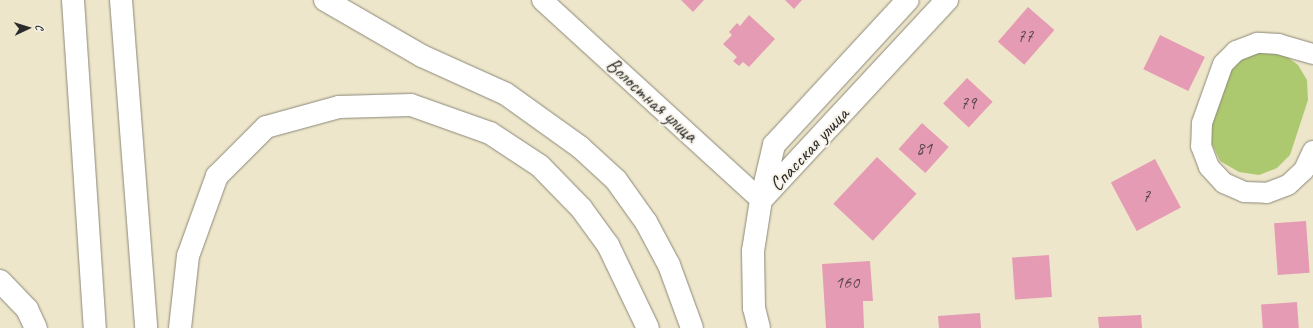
<!DOCTYPE html>
<html>
<head>
<meta charset="utf-8">
<style>
  body { margin:0 }
  #map { position:relative; width:1313px; height:328px; overflow:hidden; background:#ede6ca; font-family:Caveat,sans-serif }
  div>[style] { position:absolute }
  [style*='--x'] { left:calc(var(--x)*1px); top:calc(var(--y)*1px); width:calc(var(--w)*1px); rotate:calc(var(--a)*1deg) }
  .green>* { inset:0; background:#adc96f }
  .building>* { inset:0; background:#e69bb5; transform-origin:0 0 }
  .roads { filter:drop-shadow(0 0 1px #8c887a) drop-shadow(0 0 1px #8c887a) }
  .street>* { height:20px; margin:-10px; padding:0 10px; transform-origin:10px; border-radius:10px; background:#fff }
  .secondary>* { height:22px; margin:-11px; padding:0 11px; transform-origin:11px; border-radius:11px; background:#fff }
  span { translate:-50% -50%; white-space:nowrap; text-align:center; line-height:1.15; -webkit-text-stroke:4px #f7f3e8; paint-order:stroke }
  .number-label { font-size:18px; color:#5a474e }
  .number-label span { -webkit-text-stroke-width:0 }
  .street-label { font-size:20px; color:#2b2b2b }
  .north { position:absolute; left:8px; top:8px; width:40px; height:40px; -webkit-text-stroke:3px #f7f3e8; paint-order:stroke; rotate:86deg; font-size:11px; font-weight:700; line-height:16px; text-align:center; color:#2b2b2b }
  .north::after { content:''; display:block; margin:auto; width:14px; height:18px; background:#2b2b2b; clip-path:polygon(50% 0,100% 100%,50% 72%,0 100%) }
</style>
</head>
<body>
<div id="map">
  <div class="green">
    <div style="clip-path:polygon(1259px 52px,1281px 52px,1298px 65px,1307px 80px,1308px 100px,1290px 155px,1277px 168px,1259px 175px,1239px 172px,1220px 161px,1212px 144px,1211px 125px,1228px 74px,1243px 58px)"></div>
  </div>
  <div class="building">
    <div style="clip-path:polygon(681px 0,704px 0,693px 12px)"></div>
    <div style="clip-path:polygon(785px 0,802px 0,794px 9px)"></div>
    <div style="left:1028px;top:7px;width:35px;height:46px;rotate:41deg"></div>
    <div style="clip-path:polygon(749px 15px,775px 39px,749px 67px,743px 62px,739px 66px,733px 61px,737px 57px,723px 44px,732px 35px,729px 32px,737px 23px,740px 26px)"></div>
    <div style="left:1160px;top:35px;width:50px;height:38px;rotate:26deg"></div>
    <div style="left:967px;top:78px;width:35px;height:35px;rotate:43deg"></div>
    <div style="left:922px;top:123px;width:36px;height:35px;rotate:42deg"></div>
    <div style="left:877px;top:157px;width:54px;height:64px;rotate:43deg"></div>
    <div style="left:1155px;top:159px;width:55px;height:50px;rotate:62deg"></div>
    <div style="left:1306px;top:221px;width:52px;height:32px;rotate:86deg"></div>
    <div style="left:1049px;top:255px;width:42px;height:37px;rotate:86deg"></div>
    <div style="clip-path:polygon(870px 261px,873px 301px,863px 301px,864px 328px,826px 328px,822px 264px)"></div>
    <div style="left:1297px;top:302px;width:26px;height:36px;rotate:86deg"></div>
    <div style="clip-path:polygon(980px 313px,981px 328px,939px 328px,938px 316px)"></div>
    <div style="clip-path:polygon(1141px 315px,1142px 328px,1099px 328px,1098px 317px)"></div>
  </div>
  <div class="roads">
    <div class="street">
      <div style="--x:542;--y:0;--w:297;--a:42.4"></div>
      <div style="--x:1313;--y:54;--w:35;--a:-164"></div>
      <div style="--x:1279;--y:44;--w:22;--a:-177"></div>
      <div style="--x:1257;--y:43;--w:22;--a:159"></div>
      <div style="--x:1236;--y:51;--w:18;--a:135"></div>
      <div style="--x:1223;--y:64;--w:63;--a:109.6"></div>
      <div style="--x:1202;--y:123;--w:23;--a:92"></div>
      <div style="--x:1201;--y:146;--w:22;--a:69"></div>
      <div style="--x:1209;--y:167;--w:22;--a:47"></div>
      <div style="--x:1224;--y:183;--w:22;--a:24"></div>
      <div style="--x:1244;--y:192;--w:23;--a:2"></div>
      <div style="--x:1267;--y:193;--w:22;--a:-21"></div>
      <div style="--x:1288;--y:185;--w:22;--a:-43"></div>
      <div style="--x:1304;--y:170;--w:21;--a:-65"></div>
    </div>
    <div class="secondary">
      <div style="--x:73;--y:0;--w:329;--a:86.2"></div>
      <div style="--x:121;--y:0;--w:329;--a:85.6"></div>
      <div style="--x:325;--y:0;--w:112;--a:30"></div>
      <div style="--x:422;--y:56;--w:92;--a:24.3"></div>
      <div style="--x:506;--y:94;--w:91;--a:35.6"></div>
      <div style="--x:580;--y:147;--w:49;--a:42.5"></div>
      <div style="--x:616;--y:180;--w:52;--a:54.5"></div>
      <div style="--x:646;--y:222;--w:49;--a:61.9"></div>
      <div style="--x:669;--y:265;--w:67;--a:69.9"></div>
      <div style="--x:762;--y:199;--w:272;--a:-47.1"></div>
      <div style="--x:0;--y:281;--w:39;--a:46"></div>
      <div style="--x:27;--y:309;--w:21;--a:65"></div>
      <div style="--x:180;--y:328;--w:72;--a:-83.7"></div>
      <div style="--x:188;--y:256;--w:85;--a:-70.1"></div>
      <div style="--x:217;--y:176;--w:69;--a:-45"></div>
      <div style="--x:266;--y:127;--w:76;--a:-15.3"></div>
      <div style="--x:339;--y:107;--w:72;--a:-1.6"></div>
      <div style="--x:411;--y:105;--w:84;--a:19.5"></div>
      <div style="--x:490;--y:133;--w:60;--a:33.4"></div>
      <div style="--x:540;--y:166;--w:59;--a:45.7"></div>
      <div style="--x:581;--y:208;--w:46;--a:53.9"></div>
      <div style="--x:608;--y:245;--w:92;--a:64.3"></div>
      <div style="--x:759;--y:328;--w:21;--a:-104"></div>
      <div style="--x:754;--y:308;--w:57;--a:-91"></div>
      <div style="--x:753;--y:251;--w:52;--a:-81.1"></div>
      <div style="--x:761;--y:200;--w:57;--a:-76.7"></div>
      <div style="--x:774;--y:145;--w:197;--a:-47.3"></div>
    </div>
  </div>
  <div class="number-label">
    <span style="left:1025px;top:36px">77</span>
    <span style="left:968px;top:103px">79</span>
    <span style="left:924px;top:148px">81</span>
    <span style="left:1146px;top:196px">7</span>
    <span style="left:847px;top:282px">160</span>
  </div>
  <div class="street-label">
    <span style="left:652px;top:100px;rotate:42deg">Волостная улица</span>
    <span style="left:809px;top:149px;rotate:-47deg">Спасская улица</span>
  </div>
  <div class="north">С</div>
</div>
</body>
</html>
